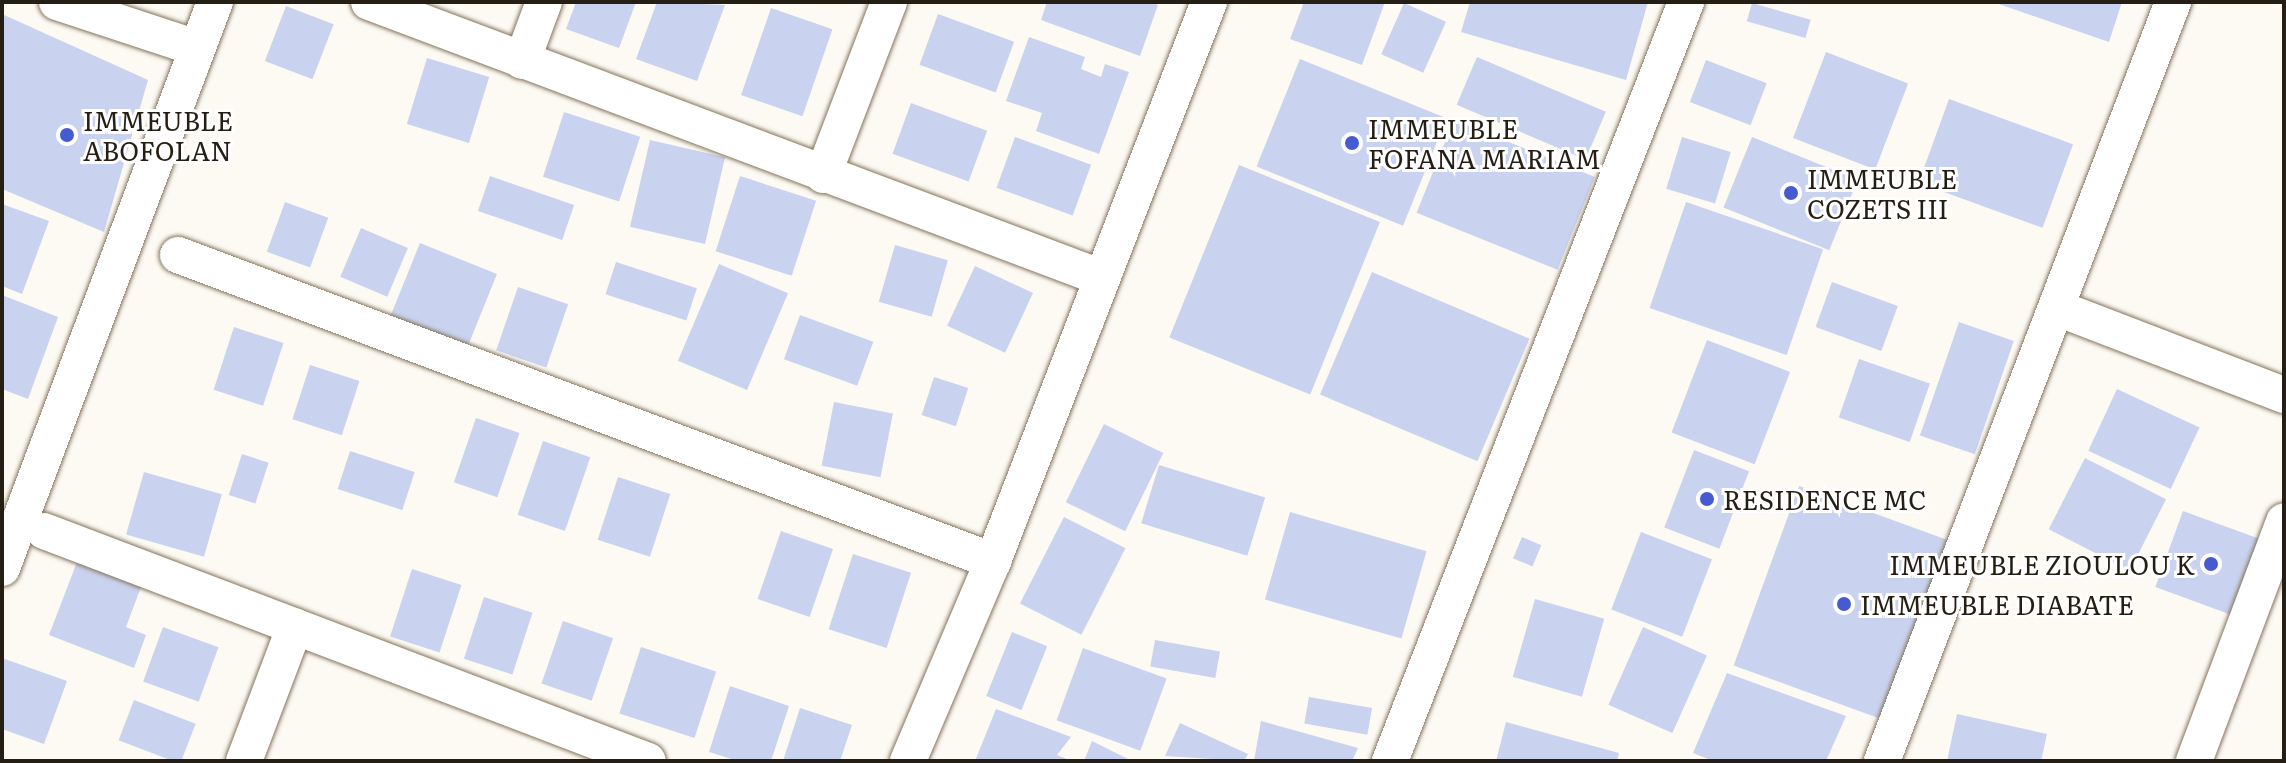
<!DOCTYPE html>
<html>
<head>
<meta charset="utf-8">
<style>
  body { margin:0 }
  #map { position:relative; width:2286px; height:763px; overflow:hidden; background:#fdfaf4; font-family:Literata,serif }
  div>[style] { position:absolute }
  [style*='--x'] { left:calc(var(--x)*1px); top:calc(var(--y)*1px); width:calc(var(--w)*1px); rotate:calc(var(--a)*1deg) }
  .building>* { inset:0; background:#c9d3ef; transform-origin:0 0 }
  .roads { filter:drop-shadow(0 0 2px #84745b) drop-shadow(0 0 2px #84745b) }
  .minor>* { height:36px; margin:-18px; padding:0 18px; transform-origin:18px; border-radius:18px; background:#fff }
  .dots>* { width:22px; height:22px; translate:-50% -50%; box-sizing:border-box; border:4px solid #fff; border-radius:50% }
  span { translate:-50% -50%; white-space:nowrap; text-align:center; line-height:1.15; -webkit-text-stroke:6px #fff; paint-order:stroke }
  .poi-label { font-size:26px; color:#251e14 }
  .left { translate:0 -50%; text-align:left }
  .right { translate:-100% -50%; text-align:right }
  .frame { position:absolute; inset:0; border:4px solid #251e14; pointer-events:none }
</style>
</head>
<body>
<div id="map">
  <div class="building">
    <div style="clip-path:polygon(576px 2px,636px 2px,619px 48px,566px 29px)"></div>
    <div style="clip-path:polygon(657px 2px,725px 5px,697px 81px,636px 59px)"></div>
    <div style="clip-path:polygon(1047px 2px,1151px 2px,1158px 5px,1140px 56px,1041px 20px)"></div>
    <div style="clip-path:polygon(1304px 2px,1385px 2px,1362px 65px,1290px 39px)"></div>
    <div style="clip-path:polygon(1470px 2px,1648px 2px,1626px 80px,1461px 32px)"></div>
    <div style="clip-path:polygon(1993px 2px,2122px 2px,2109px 42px)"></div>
    <div style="left:1404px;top:3px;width:46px;height:56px;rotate:24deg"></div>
    <div style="left:1752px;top:3px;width:61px;height:19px;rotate:16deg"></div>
    <div style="left:286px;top:6px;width:51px;height:59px;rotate:21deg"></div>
    <div style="left:771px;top:8px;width:65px;height:92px;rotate:19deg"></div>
    <div style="clip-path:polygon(2px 14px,148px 80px,104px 232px,2px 189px)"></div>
    <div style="left:938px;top:14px;width:81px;height:54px;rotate:20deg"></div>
    <div style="clip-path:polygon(1029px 37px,1085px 57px,1081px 69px,1101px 77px,1105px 64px,1129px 72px,1099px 154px,1036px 131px,1042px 113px,1006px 101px)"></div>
    <div style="left:1826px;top:52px;width:88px;height:92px;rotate:21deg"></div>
    <div style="left:1477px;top:57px;width:140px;height:52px;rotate:23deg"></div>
    <div style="left:427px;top:58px;width:65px;height:69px;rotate:17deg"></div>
    <div style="left:1300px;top:59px;width:158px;height:116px;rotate:22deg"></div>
    <div style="left:1706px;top:60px;width:65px;height:45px;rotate:21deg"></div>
    <div style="left:1949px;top:99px;width:132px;height:89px;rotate:20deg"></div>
    <div style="left:911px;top:103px;width:81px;height:54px;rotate:20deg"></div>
    <div style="left:564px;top:112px;width:80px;height:68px;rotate:18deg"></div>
    <div style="left:1454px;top:120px;width:152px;height:100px;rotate:22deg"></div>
    <div style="left:1015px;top:137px;width:81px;height:54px;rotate:20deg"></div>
    <div style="left:1682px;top:137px;width:51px;height:54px;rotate:17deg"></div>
    <div style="left:1752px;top:137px;width:114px;height:76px;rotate:22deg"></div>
    <div style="left:650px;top:140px;width:77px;height:89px;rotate:13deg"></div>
    <div style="left:1239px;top:165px;width:152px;height:186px;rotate:22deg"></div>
    <div style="left:490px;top:176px;width:89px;height:37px;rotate:19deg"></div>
    <div style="left:740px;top:176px;width:80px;height:79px;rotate:18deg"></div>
    <div style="left:285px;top:202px;width:46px;height:53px;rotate:20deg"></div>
    <div style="left:1686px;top:202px;width:145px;height:112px;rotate:19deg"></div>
    <div style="clip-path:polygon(2px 204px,49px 221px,22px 294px,2px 286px)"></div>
    <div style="left:361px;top:228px;width:51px;height:53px;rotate:23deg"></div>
    <div style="left:420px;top:243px;width:83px;height:81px;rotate:22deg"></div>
    <div style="left:895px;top:245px;width:55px;height:59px;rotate:16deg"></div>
    <div style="left:616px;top:262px;width:85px;height:34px;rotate:18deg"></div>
    <div style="left:719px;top:264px;width:75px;height:105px;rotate:23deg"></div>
    <div style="left:975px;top:266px;width:64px;height:66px;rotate:25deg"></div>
    <div style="left:1372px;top:272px;width:171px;height:133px;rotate:23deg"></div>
    <div style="left:1832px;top:282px;width:70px;height:48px;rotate:20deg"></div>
    <div style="left:518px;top:287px;width:53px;height:67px;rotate:19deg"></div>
    <div style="clip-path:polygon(2px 295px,58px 317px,28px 399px,2px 389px)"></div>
    <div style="left:800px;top:315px;width:78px;height:47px;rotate:20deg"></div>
    <div style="left:1959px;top:322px;width:58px;height:120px;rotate:19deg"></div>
    <div style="left:234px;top:327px;width:52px;height:66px;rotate:18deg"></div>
    <div style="left:1707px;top:340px;width:89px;height:99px;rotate:21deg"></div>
    <div style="left:1859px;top:359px;width:75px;height:62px;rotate:19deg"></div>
    <div style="left:310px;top:365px;width:52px;height:57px;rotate:18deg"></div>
    <div style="left:934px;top:377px;width:36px;height:40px;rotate:18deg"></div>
    <div style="left:2117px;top:389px;width:91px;height:68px;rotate:25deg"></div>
    <div style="left:834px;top:402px;width:60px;height:65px;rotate:11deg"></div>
    <div style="left:476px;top:418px;width:46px;height:68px;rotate:19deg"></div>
    <div style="left:1104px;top:424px;width:66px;height:87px;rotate:26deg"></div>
    <div style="left:543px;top:441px;width:50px;height:78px;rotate:19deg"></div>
    <div style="left:1694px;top:450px;width:59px;height:83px;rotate:21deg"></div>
    <div style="left:350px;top:451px;width:68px;height:40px;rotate:18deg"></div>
    <div style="left:242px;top:454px;width:28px;height:43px;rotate:18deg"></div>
    <div style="left:2085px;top:458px;width:91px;height:80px;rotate:27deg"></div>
    <div style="left:1159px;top:465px;width:111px;height:61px;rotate:17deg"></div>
    <div style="left:144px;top:472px;width:81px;height:65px;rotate:16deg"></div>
    <div style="left:618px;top:477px;width:55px;height:66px;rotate:18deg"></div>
    <div style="left:1799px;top:486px;width:167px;height:191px;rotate:20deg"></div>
    <div style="left:2183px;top:511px;width:90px;height:81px;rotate:20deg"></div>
    <div style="left:1290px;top:512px;width:142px;height:91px;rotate:16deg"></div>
    <div style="left:1064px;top:517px;width:69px;height:97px;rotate:27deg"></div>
    <div style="left:781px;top:531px;width:55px;height:72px;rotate:19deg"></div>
    <div style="left:1641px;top:532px;width:76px;height:83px;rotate:21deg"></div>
    <div style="left:1522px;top:537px;width:21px;height:23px;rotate:23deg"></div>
    <div style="left:853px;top:554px;width:61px;height:79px;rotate:18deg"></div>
    <div style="clip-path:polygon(77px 562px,141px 587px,126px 627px,146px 635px,134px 668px,49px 635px)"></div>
    <div style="left:412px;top:569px;width:52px;height:71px;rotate:18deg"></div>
    <div style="left:484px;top:597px;width:51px;height:65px;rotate:18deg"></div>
    <div style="left:1535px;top:599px;width:72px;height:81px;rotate:16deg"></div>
    <div style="left:563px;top:621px;width:53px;height:66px;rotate:19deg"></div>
    <div style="left:163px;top:627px;width:59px;height:58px;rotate:20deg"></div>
    <div style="left:1643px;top:627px;width:70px;height:85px;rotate:24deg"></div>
    <div style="left:1012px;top:632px;width:38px;height:69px;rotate:22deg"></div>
    <div style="left:1155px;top:640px;width:66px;height:27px;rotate:10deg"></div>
    <div style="left:641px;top:647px;width:79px;height:70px;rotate:18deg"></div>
    <div style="left:1083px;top:648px;width:89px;height:77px;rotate:20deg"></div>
    <div style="clip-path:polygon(2px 658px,67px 681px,44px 744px,2px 729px)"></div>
    <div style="clip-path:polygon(1727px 673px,1846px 716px,1826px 761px,1713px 761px,1693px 753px)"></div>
    <div style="clip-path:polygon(730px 686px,789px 706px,771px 761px,738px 761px,709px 752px)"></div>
    <div style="left:1309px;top:697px;width:64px;height:27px;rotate:10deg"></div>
    <div style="left:134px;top:700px;width:66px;height:43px;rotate:21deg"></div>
    <div style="clip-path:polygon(800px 708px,852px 725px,840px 761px,783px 761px)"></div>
    <div style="clip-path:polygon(996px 709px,1071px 737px,1057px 755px,1072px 761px,975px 761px)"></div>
    <div style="clip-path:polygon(1957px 714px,2047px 734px,2041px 761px,1947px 761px)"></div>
    <div style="clip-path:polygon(1261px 721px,1358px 748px,1352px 761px,1254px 761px)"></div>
    <div style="clip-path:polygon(1506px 722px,1619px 753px,1617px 761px,1496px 761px)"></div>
    <div style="clip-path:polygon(1180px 723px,1248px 754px,1244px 761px,1165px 756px)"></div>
    <div style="clip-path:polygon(1092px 741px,1132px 761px,1084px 761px)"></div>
  </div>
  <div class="roads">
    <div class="minor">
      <div style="--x:57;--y:2;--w:147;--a:18.2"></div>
      <div style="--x:369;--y:2;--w:781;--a:20.62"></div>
      <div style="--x:522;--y:61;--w:63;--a:-69.6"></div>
      <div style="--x:823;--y:175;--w:185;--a:-69.1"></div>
      <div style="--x:178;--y:255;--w:871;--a:20.58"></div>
      <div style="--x:2057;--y:308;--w:243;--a:21"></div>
      <div style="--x:44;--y:531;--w:646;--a:20.85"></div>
      <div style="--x:2;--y:568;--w:605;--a:-69.38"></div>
      <div style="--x:244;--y:761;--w:144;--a:-69.3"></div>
      <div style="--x:908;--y:761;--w:217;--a:-67"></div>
      <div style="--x:993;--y:561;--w:599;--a:-68.87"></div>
      <div style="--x:1390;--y:761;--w:815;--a:-68.69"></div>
      <div style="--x:1882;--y:761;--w:813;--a:-69.02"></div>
      <div style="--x:2194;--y:761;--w:256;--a:-69.4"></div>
    </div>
  </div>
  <div class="dots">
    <div style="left:67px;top:135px;background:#465bcf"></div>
    <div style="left:1352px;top:143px;background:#465bcf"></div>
    <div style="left:1791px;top:193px;background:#465bcf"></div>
    <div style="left:1707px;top:499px;background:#465bcf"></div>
    <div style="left:2211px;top:564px;background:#465bcf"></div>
    <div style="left:1844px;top:604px;background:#465bcf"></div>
  </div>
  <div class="poi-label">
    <span class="left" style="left:83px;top:135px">IMMEUBLE<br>ABOFOLAN</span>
    <span class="left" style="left:1368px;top:143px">IMMEUBLE<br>FOFANA MARIAM</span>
    <span class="left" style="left:1807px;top:193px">IMMEUBLE<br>COZETS III</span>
    <span class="left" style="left:1723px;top:499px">RESIDENCE MC</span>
    <span class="right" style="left:2195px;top:564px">IMMEUBLE ZIOULOU K</span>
    <span class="left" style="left:1860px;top:604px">IMMEUBLE DIABATE</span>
  </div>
  <div class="frame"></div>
</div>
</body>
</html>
